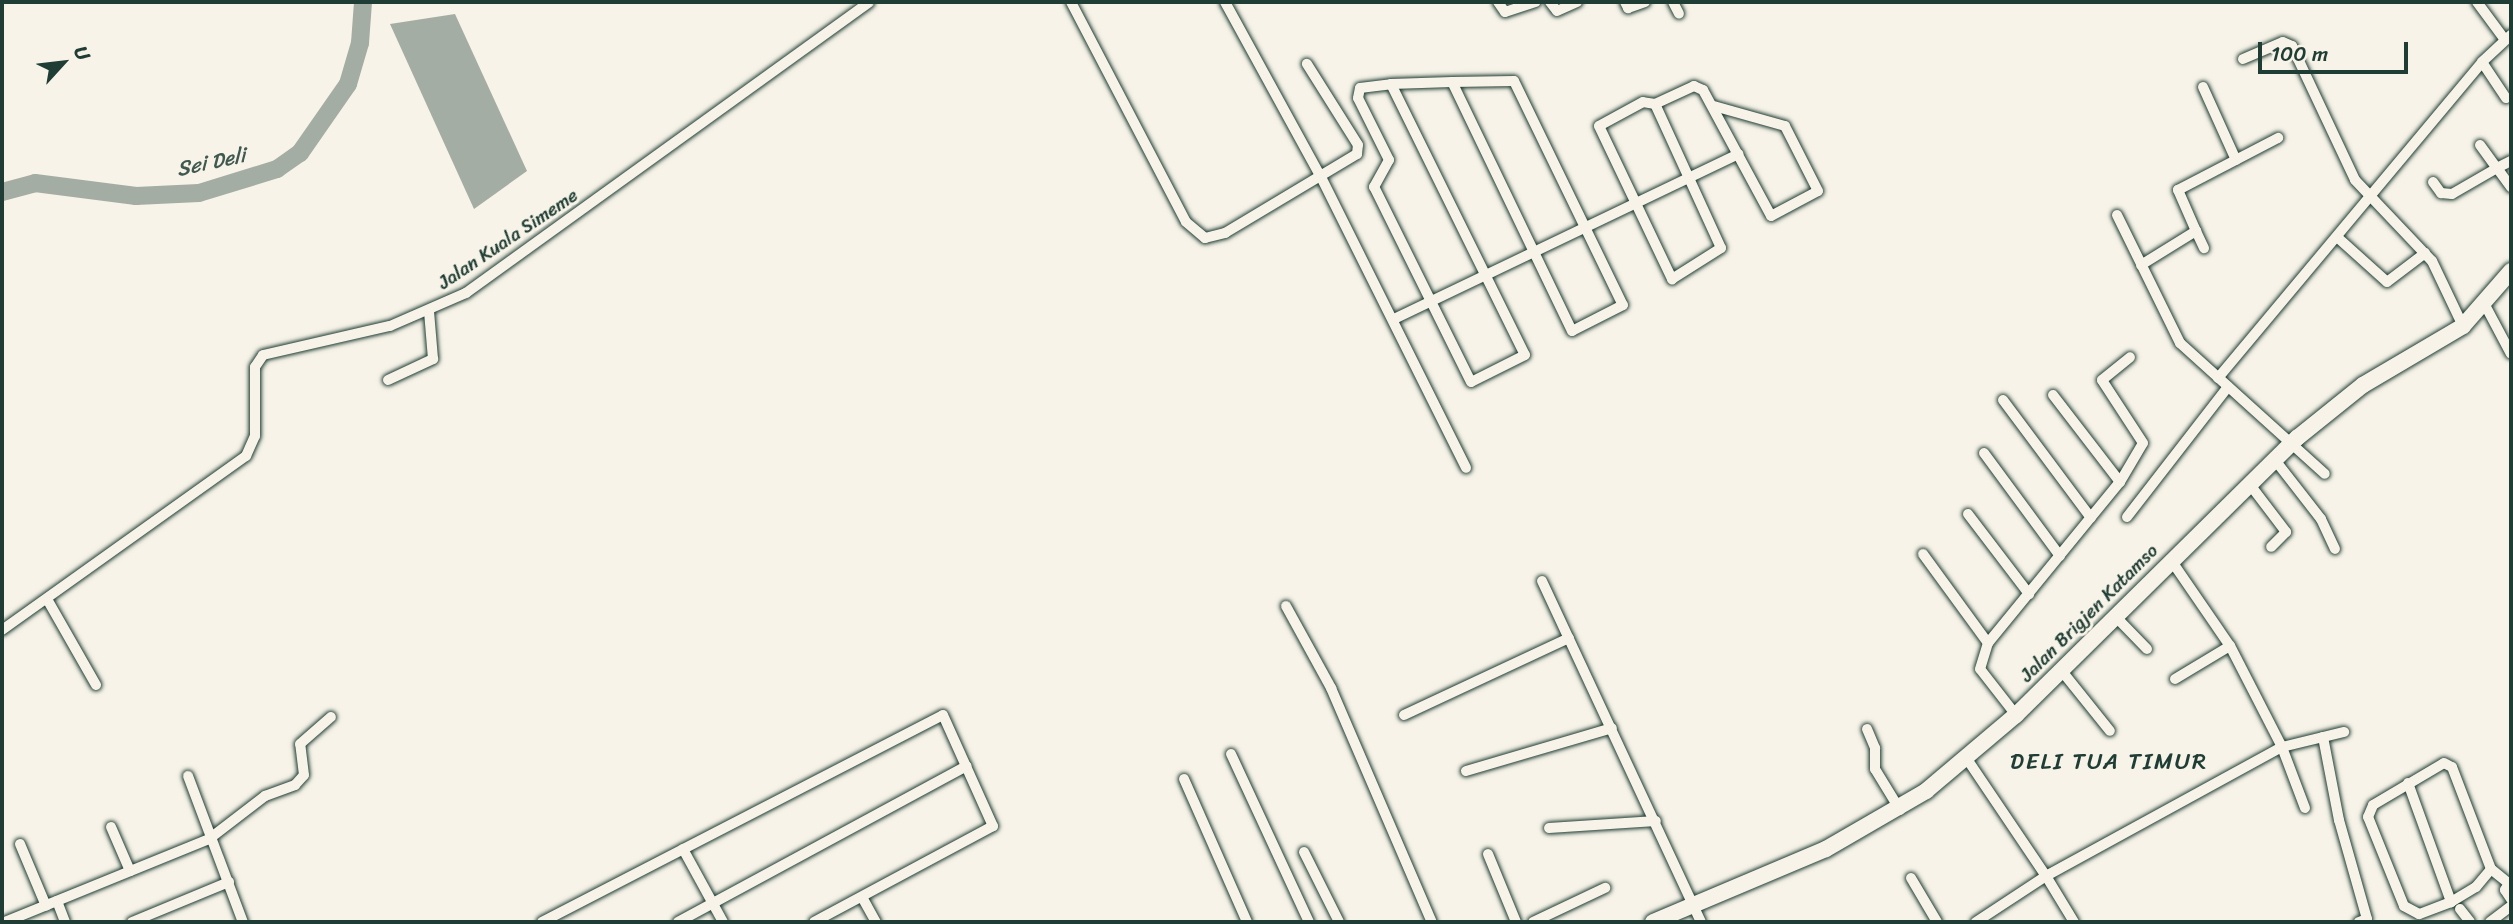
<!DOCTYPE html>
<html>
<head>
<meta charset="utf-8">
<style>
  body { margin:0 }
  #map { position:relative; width:2513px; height:924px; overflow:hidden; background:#f7f3e8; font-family:Sriracha,sans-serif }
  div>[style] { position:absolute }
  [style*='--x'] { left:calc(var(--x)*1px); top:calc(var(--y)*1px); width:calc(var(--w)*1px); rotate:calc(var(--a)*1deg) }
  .water>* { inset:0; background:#a4ada3 }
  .river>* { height:18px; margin:-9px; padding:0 9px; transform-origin:9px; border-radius:9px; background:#a4ada3 }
  .roads { filter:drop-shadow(0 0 2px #1f3d34) drop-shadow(0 0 2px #1f3d34) }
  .street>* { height:10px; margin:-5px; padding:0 5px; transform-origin:5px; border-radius:5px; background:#f7f3e8 }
  .primary>* { height:16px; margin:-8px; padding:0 8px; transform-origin:8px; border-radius:8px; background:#f7f3e8 }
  span { translate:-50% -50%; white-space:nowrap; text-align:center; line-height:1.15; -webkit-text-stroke:6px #f7f3e8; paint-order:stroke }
  .street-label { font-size:19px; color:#1f3d34 }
  .water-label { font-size:21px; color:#405950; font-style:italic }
  .quarter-label { font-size:23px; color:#1f3d34; letter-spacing:2px }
  .frame { position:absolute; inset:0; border:4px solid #1f3d34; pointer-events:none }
  .north { position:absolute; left:28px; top:28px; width:70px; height:70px; -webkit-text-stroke:5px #f7f3e8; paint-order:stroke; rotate:63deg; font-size:19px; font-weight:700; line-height:28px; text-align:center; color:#1f3d34 }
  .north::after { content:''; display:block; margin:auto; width:24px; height:32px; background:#1f3d34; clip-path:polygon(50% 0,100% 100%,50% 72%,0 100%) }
  .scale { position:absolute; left:2258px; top:42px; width:150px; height:32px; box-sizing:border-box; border:4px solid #1f3d34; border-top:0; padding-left:9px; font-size:21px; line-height:24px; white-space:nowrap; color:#1f3d34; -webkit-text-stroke:5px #f7f3e8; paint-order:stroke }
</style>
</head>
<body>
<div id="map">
  <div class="water">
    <div style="clip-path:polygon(455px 14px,527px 171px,474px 209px,390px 24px)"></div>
  </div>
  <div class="river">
    <div style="--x:2;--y:192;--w:34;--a:-15"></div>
    <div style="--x:35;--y:183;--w:102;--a:7.3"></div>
    <div style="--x:136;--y:196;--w:63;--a:-2.7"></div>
    <div style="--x:199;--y:193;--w:82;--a:-17.1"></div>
    <div style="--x:277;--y:169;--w:28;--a:-35"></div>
    <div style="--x:300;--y:153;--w:84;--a:-55.2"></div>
    <div style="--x:348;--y:84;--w:43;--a:-73.7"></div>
    <div style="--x:360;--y:43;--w:41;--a:-85.8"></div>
  </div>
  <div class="roads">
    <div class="street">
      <div style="--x:1071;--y:2;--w:248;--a:62.4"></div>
      <div style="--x:1186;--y:222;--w:25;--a:40"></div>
      <div style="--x:1205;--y:238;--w:21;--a:-14"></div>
      <div style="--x:1225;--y:233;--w:154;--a:-30.9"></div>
      <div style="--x:1357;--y:154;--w:9;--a:-84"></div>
      <div style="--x:1358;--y:145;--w:96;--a:-122.2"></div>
      <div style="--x:1225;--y:2;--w:200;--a:61.3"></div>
      <div style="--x:1321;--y:177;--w:325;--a:63.5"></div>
      <div style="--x:1498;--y:2;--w:12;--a:55"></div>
      <div style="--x:1505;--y:12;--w:32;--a:-18"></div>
      <div style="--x:1550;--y:2;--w:11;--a:52"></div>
      <div style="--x:1557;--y:11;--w:22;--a:-24"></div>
      <div style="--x:1625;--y:2;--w:7;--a:63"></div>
      <div style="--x:1628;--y:8;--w:18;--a:-19"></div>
      <div style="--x:1673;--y:2;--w:13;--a:63"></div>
      <div style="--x:2477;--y:2;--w:47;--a:53.6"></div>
      <div style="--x:2243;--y:59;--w:43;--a:-23"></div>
      <div style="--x:2283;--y:42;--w:10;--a:24"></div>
      <div style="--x:2292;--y:46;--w:148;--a:64.8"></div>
      <div style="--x:2355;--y:180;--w:112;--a:46.5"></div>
      <div style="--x:2432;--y:261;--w:72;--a:64.5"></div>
      <div style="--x:1391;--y:84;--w:302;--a:63.7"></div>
      <div style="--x:1525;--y:355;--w:60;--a:153.4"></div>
      <div style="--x:1471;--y:382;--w:218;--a:-116.4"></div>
      <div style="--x:1374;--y:187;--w:31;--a:-61"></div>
      <div style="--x:1389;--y:160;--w:69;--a:-116.6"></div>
      <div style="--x:1358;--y:98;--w:10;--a:-79"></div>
      <div style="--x:1360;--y:88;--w:31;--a:-7"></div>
      <div style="--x:1391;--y:84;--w:61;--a:-1.9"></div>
      <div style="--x:1452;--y:82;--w:62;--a:-0.9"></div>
      <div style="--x:1514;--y:81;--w:249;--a:64.1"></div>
      <div style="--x:1623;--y:305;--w:57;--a:153"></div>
      <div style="--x:1572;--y:331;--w:276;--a:-115.7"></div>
      <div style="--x:2203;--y:87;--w:80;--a:65.7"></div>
      <div style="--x:2506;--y:98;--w:43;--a:-123.7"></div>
      <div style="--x:2482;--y:62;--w:40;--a:-43"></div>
      <div style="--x:1655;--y:104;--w:12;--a:-171"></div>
      <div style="--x:1643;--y:102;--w:50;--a:151.4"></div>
      <div style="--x:1599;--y:126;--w:170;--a:64.5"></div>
      <div style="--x:1672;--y:279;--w:58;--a:-32.3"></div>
      <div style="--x:1721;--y:248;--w:158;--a:-114.6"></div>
      <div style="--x:1655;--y:104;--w:43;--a:-24.8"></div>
      <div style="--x:1694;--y:86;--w:10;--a:24"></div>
      <div style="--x:1703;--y:90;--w:143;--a:61.6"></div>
      <div style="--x:1771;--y:216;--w:53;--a:-28"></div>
      <div style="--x:1818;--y:191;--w:73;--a:-116.9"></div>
      <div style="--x:1785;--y:126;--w:74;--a:-164.3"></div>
      <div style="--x:2480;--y:145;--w:29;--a:54"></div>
      <div style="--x:2497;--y:168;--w:16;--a:-27"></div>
      <div style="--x:2433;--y:182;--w:14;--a:54"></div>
      <div style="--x:2441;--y:193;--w:11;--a:5"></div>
      <div style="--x:2452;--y:194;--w:52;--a:-30"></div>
      <div style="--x:2497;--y:168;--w:24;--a:54"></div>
      <div style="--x:2117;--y:215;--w:143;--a:63.8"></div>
      <div style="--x:2180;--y:343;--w:195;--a:42.1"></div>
      <div style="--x:2196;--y:231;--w:19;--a:65"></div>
      <div style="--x:2337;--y:237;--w:67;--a:42"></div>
      <div style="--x:2387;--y:282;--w:48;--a:-37.3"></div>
      <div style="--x:2141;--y:265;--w:65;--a:-31.7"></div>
      <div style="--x:2196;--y:231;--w:45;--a:-113.7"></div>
      <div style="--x:2178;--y:190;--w:113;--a:-27.5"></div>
      <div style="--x:2485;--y:305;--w:55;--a:62"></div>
      <div style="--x:1394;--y:319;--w:382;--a:-25.6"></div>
      <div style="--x:2218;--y:378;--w:412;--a:-50.1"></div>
      <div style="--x:388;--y:380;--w:50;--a:-25"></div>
      <div style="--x:433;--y:359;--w:48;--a:-94.8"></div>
      <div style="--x:2053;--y:395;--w:110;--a:52.4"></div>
      <div style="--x:2003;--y:400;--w:147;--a:53.3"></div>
      <div style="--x:1984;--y:453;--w:128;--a:53.6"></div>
      <div style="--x:2275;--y:460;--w:75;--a:52.1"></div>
      <div style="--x:2321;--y:519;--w:33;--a:65"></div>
      <div style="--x:2251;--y:486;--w:58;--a:52.7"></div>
      <div style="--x:2286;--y:532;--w:21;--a:135"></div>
      <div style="--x:1968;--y:514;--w:101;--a:52.7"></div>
      <div style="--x:2127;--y:517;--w:165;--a:-52.2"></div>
      <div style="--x:1923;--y:554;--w:110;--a:53.9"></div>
      <div style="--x:1542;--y:581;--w:376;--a:65"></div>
      <div style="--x:47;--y:599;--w:99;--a:60.3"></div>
      <div style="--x:1286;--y:606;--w:94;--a:61.2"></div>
      <div style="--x:1331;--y:688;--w:255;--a:66.7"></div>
      <div style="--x:2115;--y:616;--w:46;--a:45.9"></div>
      <div style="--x:2;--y:630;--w:300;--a:-35.5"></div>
      <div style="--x:246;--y:456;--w:22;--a:-66"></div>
      <div style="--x:255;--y:436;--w:69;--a:-90"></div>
      <div style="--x:255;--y:367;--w:14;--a:-56"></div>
      <div style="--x:263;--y:355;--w:130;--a:-12.9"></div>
      <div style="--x:390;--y:326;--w:83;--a:-23.5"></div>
      <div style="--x:466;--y:293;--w:497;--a:-35.8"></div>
      <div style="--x:2061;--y:670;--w:78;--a:51.2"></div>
      <div style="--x:2175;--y:679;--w:64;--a:-31"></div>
      <div style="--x:1404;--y:715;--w:182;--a:-25"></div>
      <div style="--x:2016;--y:715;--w:58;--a:-128"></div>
      <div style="--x:1980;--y:669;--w:27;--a:-73"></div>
      <div style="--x:1988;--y:643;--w:208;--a:-50.7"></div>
      <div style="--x:2120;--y:482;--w:45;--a:-59.5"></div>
      <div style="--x:2143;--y:443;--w:75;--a:-123.1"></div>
      <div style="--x:2102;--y:380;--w:36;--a:-39"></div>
      <div style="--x:1867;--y:729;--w:21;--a:67"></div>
      <div style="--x:1875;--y:748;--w:21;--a:90"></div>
      <div style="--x:1875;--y:769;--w:48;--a:58.6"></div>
      <div style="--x:2323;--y:737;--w:85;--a:79.1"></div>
      <div style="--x:2339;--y:820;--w:103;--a:74.2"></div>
      <div style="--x:2367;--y:919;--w:9;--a:159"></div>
      <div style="--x:1231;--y:754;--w:185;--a:65.1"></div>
      <div style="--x:1967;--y:759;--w:141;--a:56"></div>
      <div style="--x:2046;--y:876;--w:84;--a:146.7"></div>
      <div style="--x:1466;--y:771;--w:152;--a:-16.4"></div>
      <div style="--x:188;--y:776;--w:156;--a:69.4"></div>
      <div style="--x:1184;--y:779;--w:156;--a:66.2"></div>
      <div style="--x:2408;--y:783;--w:127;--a:70.1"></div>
      <div style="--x:2451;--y:902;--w:29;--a:-31"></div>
      <div style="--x:2476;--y:887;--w:23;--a:-50"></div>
      <div style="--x:2305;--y:808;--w:65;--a:-110.7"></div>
      <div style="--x:2282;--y:747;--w:64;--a:-13.6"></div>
      <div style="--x:111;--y:827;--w:48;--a:66.6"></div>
      <div style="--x:1549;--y:828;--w:107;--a:-3.7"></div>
      <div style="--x:20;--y:844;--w:67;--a:67.2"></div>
      <div style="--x:683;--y:849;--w:83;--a:61.3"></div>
      <div style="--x:1304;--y:852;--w:78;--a:63.4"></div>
      <div style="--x:1488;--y:854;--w:74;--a:67.6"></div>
      <div style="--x:1911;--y:878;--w:51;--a:59.4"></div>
      <div style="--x:2509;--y:883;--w:8;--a:120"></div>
      <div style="--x:2505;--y:890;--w:11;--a:56"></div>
      <div style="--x:862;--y:897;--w:29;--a:61"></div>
      <div style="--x:57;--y:901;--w:22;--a:69"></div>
      <div style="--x:2451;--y:902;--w:34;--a:159"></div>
      <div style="--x:2419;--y:914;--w:17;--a:-152"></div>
      <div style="--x:2404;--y:906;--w:96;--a:-112"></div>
      <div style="--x:2368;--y:817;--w:13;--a:-67"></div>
      <div style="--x:2373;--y:805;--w:82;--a:-30.6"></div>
      <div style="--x:2444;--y:763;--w:9;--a:27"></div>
      <div style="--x:2452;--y:767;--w:109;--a:69.1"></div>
      <div style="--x:2491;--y:869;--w:26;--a:39"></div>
      <div style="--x:2460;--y:909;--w:16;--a:52"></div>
      <div style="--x:5;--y:922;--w:220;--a:-22.1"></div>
      <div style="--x:209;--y:839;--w:71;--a:-37.5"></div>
      <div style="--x:265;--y:796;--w:32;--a:-20"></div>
      <div style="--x:295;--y:785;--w:13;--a:-48"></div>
      <div style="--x:304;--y:775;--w:31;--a:-97"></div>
      <div style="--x:300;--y:744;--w:41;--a:-41.1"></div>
      <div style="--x:132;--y:922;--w:105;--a:-22.4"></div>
      <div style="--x:542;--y:922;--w:451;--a:-27.3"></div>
      <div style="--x:943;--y:715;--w:122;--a:65.8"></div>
      <div style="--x:993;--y:826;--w:203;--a:151.8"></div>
      <div style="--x:678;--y:922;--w:328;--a:-28.4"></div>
      <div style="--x:1533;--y:922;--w:80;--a:-25.3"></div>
      <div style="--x:2074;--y:922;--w:54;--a:-121.3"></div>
      <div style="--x:2046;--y:876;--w:269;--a:-28.7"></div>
      <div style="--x:2282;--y:747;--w:114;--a:-117.2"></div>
      <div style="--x:2230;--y:646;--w:104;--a:-124.5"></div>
      <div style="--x:2490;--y:922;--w:26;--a:-37"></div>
    </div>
    <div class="primary">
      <div style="--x:1653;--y:922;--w:188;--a:-22.9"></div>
      <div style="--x:1826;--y:849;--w:116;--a:-30.1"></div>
      <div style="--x:1926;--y:791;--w:118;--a:-40.2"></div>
      <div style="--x:2016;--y:715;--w:395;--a:-44.6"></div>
      <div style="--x:2297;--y:438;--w:85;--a:-38.8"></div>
      <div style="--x:2363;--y:385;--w:116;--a:-30.5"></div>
      <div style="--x:2463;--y:326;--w:73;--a:-48.9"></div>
    </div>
  </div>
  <div class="street-label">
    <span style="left:508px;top:239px;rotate:-34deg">Jalan Kuala Simeme</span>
    <span style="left:2089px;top:613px;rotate:-45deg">Jalan Brigjen Katamso</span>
  </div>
  <div class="water-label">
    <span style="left:211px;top:162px;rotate:-12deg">Sei Deli</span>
  </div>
  <div class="quarter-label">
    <span style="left:2109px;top:762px">DELI TUA TIMUR</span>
  </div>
  <div class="frame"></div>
  <div class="north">U</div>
  <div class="scale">100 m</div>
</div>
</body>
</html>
